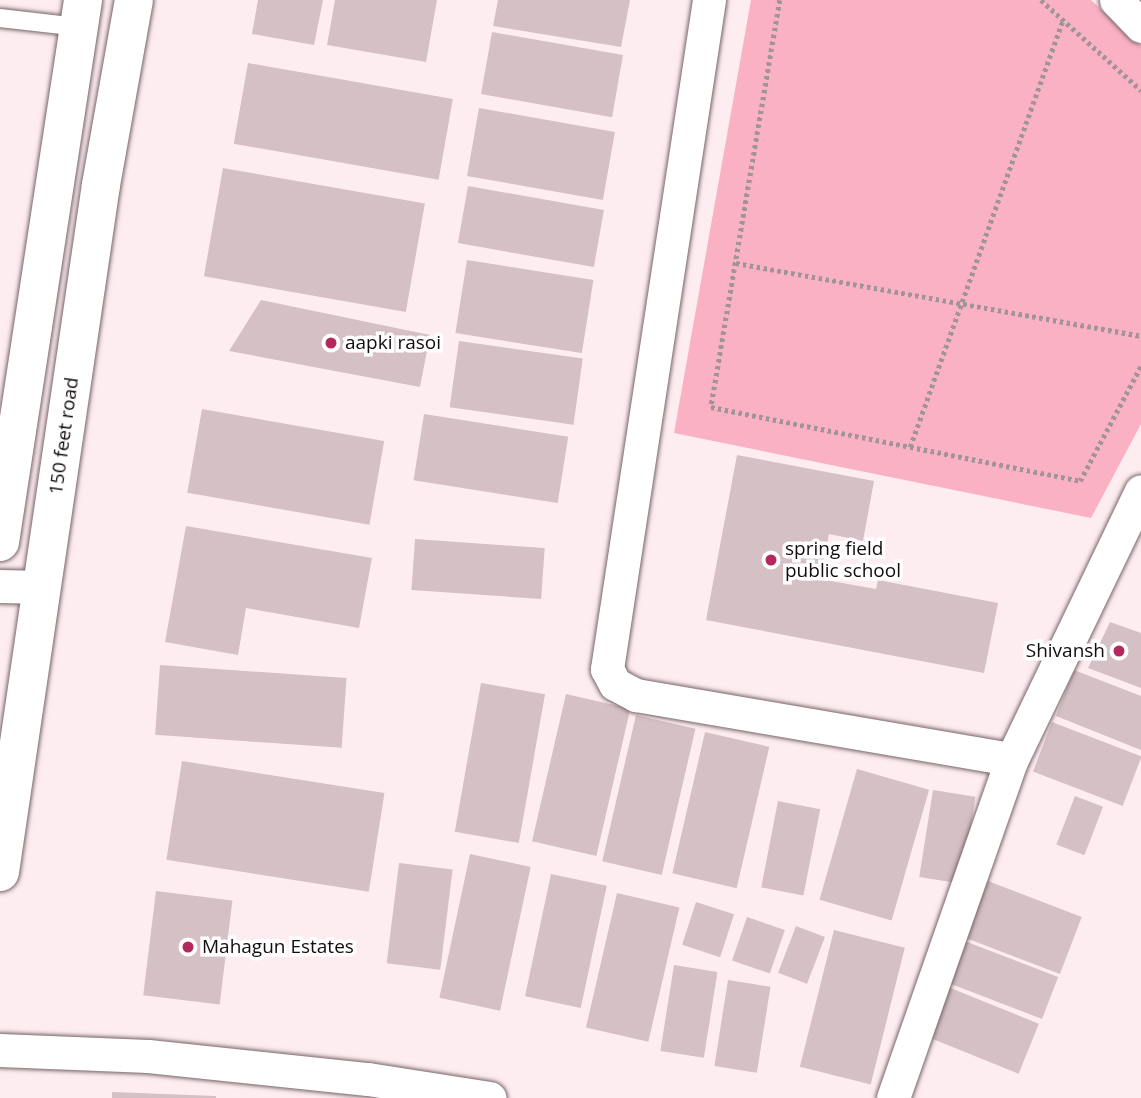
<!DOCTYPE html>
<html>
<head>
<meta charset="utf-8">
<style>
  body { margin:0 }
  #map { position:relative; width:1141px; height:1098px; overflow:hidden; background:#feedf0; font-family:"Open Sans",sans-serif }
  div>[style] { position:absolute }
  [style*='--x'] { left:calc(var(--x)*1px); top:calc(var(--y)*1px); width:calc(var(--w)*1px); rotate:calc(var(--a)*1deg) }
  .green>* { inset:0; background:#f9b1c3 }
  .building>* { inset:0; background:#d5c0c5; transform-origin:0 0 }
  .path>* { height:4.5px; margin-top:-2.25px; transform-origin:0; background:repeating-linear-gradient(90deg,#a19496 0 3.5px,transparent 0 7px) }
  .roads { filter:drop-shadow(0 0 2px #776569) drop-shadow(0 0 2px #776569) }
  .service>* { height:18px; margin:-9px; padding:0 9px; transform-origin:9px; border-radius:9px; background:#fff }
  .minor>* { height:33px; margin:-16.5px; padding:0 16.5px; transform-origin:16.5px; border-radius:16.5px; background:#fff }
  .tertiary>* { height:38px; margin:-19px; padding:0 19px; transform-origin:19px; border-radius:19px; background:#fff }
  .dots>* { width:19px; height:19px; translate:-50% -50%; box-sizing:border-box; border:4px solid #fff; border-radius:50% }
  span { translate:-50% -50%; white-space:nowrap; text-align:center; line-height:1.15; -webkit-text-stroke:7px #fff; paint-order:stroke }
  .poi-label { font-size:19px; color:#130c0d }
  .left { translate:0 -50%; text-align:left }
  .right { translate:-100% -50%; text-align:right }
  .street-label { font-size:19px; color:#130c0d }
</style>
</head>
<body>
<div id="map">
  <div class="green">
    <div style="clip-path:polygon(751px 0,1091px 0,1141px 46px,1141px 424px,1091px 518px,674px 433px)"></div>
  </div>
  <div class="building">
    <div style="clip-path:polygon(258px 0,323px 0,314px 45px,252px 34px)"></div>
    <div style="clip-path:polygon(335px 0,437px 0,426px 62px,327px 45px)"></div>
    <div style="clip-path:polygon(498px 0,630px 0,621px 47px,493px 26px)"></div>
    <div style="left:492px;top:32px;width:133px;height:63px;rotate:10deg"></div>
    <div style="left:248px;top:63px;width:208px;height:82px;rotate:10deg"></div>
    <div style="left:479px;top:108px;width:138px;height:69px;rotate:10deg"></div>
    <div style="left:223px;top:168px;width:205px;height:110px;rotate:10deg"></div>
    <div style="left:468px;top:186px;width:138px;height:58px;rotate:10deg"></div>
    <div style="left:467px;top:260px;width:128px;height:74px;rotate:9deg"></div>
    <div style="clip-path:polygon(261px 300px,430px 335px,420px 387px,229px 351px)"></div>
    <div style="left:459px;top:341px;width:125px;height:67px;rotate:8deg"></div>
    <div style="left:202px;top:409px;width:185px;height:85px;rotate:10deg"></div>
    <div style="left:424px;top:414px;width:146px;height:67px;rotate:9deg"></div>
    <div style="clip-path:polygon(737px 455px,874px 481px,863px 541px,829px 534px,820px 579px,876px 589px,878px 580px,998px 603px,984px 673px,706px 620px)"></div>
    <div style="clip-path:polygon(186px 526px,372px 558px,359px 628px,246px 608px,238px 655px,165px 642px)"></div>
    <div style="left:415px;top:539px;width:130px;height:51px;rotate:4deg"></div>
    <div style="clip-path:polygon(1110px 622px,1141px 633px,1141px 688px,1088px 668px)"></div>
    <div style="left:160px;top:665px;width:187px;height:70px;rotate:4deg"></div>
    <div style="clip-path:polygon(1074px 670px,1141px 696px,1141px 750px,1056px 716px)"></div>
    <div style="left:481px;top:683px;width:65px;height:151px;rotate:10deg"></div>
    <div style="left:566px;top:694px;width:66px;height:151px;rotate:13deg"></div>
    <div style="left:636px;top:715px;width:61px;height:150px;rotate:13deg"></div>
    <div style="left:1052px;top:722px;width:96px;height:53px;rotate:21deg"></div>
    <div style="left:705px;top:732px;width:66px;height:145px;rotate:13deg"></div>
    <div style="left:182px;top:761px;width:205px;height:100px;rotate:9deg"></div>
    <div style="left:857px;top:769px;width:75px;height:136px;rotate:16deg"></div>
    <div style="left:933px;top:790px;width:43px;height:88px;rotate:9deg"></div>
    <div style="left:1075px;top:796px;width:30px;height:52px;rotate:21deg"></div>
    <div style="left:778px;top:801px;width:43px;height:88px;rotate:11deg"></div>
    <div style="left:470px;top:854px;width:62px;height:147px;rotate:12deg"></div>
    <div style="left:399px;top:863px;width:54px;height:101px;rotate:7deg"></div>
    <div style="left:551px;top:874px;width:57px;height:125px;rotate:12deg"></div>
    <div style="left:980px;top:878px;width:109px;height:61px;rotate:21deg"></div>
    <div style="left:156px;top:891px;width:77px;height:105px;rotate:7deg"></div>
    <div style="left:617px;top:893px;width:64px;height:138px;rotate:13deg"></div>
    <div style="left:696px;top:902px;width:40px;height:45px;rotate:18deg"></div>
    <div style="left:747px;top:917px;width:40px;height:46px;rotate:19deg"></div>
    <div style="left:796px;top:926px;width:31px;height:50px;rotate:21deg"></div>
    <div style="left:834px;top:930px;width:73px;height:141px;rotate:14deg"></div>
    <div style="left:962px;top:940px;width:103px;height:45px;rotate:21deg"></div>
    <div style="left:674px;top:965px;width:44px;height:87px;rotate:9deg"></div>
    <div style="left:728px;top:980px;width:43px;height:87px;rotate:9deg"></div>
    <div style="left:948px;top:987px;width:98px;height:54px;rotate:22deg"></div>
    <div style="clip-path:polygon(112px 1092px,216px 1096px,216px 1098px,112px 1098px)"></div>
  </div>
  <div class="path">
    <div style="--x:780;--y:0;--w:413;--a:99.6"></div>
    <div style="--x:711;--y:407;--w:376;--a:11.3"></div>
    <div style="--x:1080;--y:481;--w:130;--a:-62.1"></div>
    <div style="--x:1041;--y:0;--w:135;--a:42"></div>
    <div style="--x:736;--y:263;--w:412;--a:10.2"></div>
    <div style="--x:910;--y:447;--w:454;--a:-70.3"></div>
  </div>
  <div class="roads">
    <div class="service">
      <div style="--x:0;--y:18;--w:80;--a:6.5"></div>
    </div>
    <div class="minor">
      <div style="--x:709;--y:0;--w:677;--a:98.67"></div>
      <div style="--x:607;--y:669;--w:17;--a:62"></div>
      <div style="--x:615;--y:684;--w:24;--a:28"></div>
      <div style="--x:636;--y:695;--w:381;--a:9.7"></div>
      <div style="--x:1116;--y:0;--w:36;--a:46"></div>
      <div style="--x:0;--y:586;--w:42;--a:1.4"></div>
      <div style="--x:0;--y:1050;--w:148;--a:2.3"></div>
      <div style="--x:148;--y:1056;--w:221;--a:6"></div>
      <div style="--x:368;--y:1079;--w:123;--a:8.9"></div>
      <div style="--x:893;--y:1098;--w:359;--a:-70.7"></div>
      <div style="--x:1012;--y:759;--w:297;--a:-64.3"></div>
    </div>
    <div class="tertiary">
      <div style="--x:0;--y:542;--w:548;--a:-81.29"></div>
      <div style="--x:0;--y:872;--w:694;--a:-81.64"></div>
      <div style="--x:101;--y:185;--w:188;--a:-79.9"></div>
    </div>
  </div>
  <div class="dots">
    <div style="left:331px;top:343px;background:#b5285e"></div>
    <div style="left:771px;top:560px;background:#b5285e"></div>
    <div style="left:1119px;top:651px;background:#b5285e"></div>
    <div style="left:188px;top:947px;background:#b5285e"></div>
  </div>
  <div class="poi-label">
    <span class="left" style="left:345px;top:343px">aapki rasoi</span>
    <span class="left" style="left:785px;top:560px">spring field<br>public school</span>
    <span class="right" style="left:1105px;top:651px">Shivansh</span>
    <span class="left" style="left:202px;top:947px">Mahagun Estates</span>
  </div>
  <div class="street-label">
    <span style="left:64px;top:436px;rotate:-82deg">150 feet road</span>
  </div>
</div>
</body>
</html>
